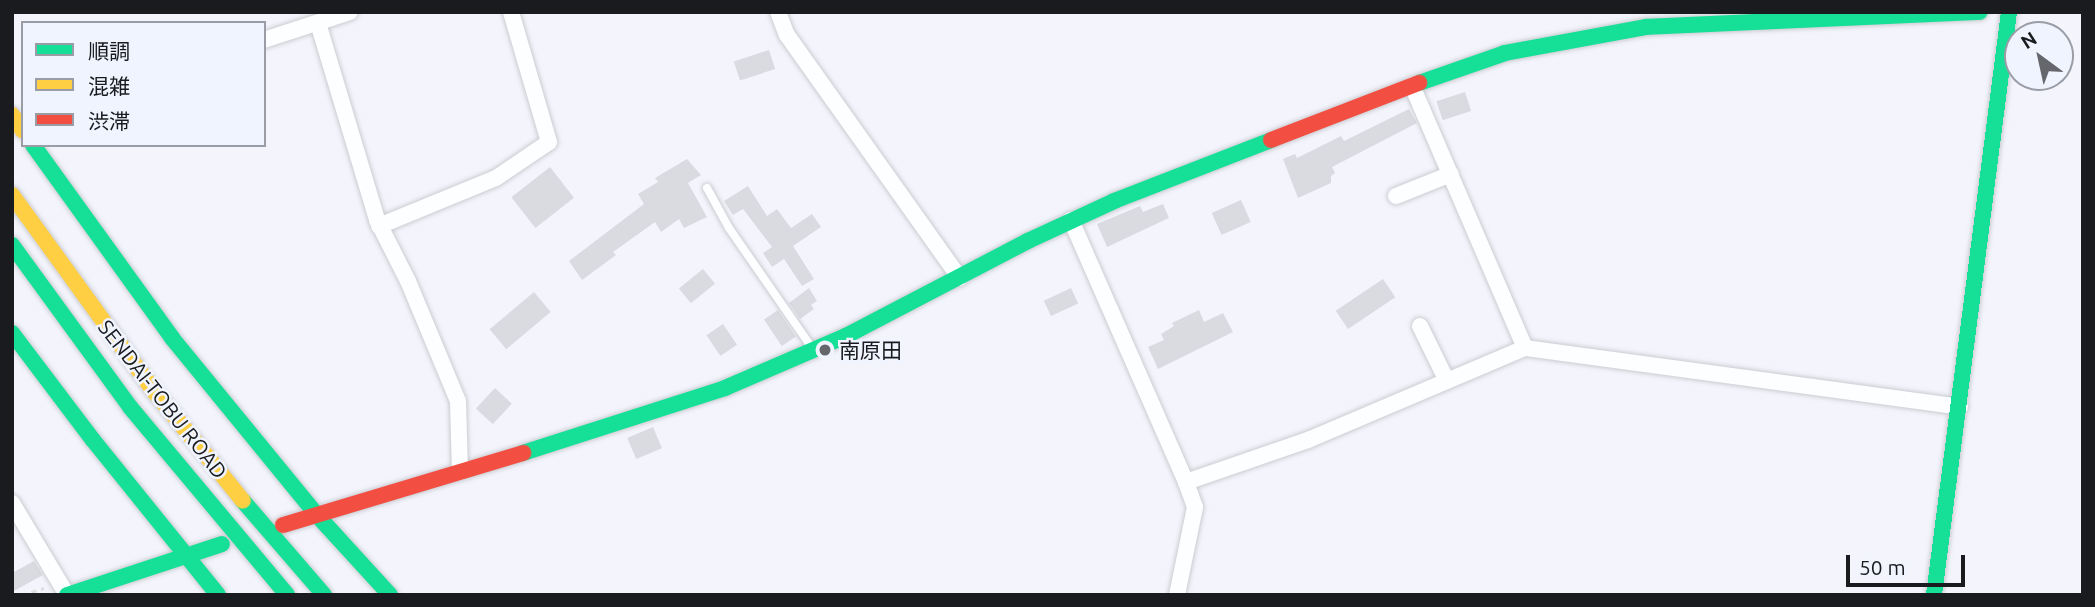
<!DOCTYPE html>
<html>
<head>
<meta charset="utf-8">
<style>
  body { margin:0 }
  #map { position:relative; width:2095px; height:607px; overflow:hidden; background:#f4f5fc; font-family:Ubuntu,"Noto Sans JP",sans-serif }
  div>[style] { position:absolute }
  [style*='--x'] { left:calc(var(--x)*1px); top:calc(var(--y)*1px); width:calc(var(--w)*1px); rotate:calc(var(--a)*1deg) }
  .building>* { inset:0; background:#dadbe0; transform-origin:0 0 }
  .path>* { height:2.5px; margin-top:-1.25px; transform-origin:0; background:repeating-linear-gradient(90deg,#dcdddf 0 5px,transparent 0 10px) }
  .roads { filter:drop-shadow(0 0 2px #cbccd2) drop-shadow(0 0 2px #cbccd2) }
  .lane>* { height:8px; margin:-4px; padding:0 4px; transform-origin:4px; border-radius:4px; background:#fdfeff }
  .street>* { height:16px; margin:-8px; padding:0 8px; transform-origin:8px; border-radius:8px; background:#fdfeff }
  .fast>* { height:16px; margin:-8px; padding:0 8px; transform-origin:8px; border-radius:8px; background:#16e098 }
  .slow>* { height:16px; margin:-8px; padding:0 8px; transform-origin:8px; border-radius:8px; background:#ffcf43 }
  .jam>* { height:16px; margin:-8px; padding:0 8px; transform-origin:8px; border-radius:8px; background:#f24e42 }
  .dots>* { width:19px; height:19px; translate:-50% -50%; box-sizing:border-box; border:4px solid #f0f4ff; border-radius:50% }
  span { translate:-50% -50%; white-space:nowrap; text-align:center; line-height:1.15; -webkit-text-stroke:5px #f0f4ff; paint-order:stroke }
  .poi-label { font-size:21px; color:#1a1b1f }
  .left { translate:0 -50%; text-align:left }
  .street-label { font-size:21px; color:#1a1b1f }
  .frame { position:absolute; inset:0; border:14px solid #1a1b1f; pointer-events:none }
  .legend { position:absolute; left:21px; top:21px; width:245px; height:126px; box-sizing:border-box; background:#f0f4ff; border:2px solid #9a9da5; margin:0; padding:9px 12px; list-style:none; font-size:21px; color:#1a1b1f }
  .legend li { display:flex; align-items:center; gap:14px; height:35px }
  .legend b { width:35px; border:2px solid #9a9da5 }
  .north { position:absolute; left:2004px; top:21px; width:70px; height:70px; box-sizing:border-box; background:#f0f4ff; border:2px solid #9a9da5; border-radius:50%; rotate:327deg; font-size:19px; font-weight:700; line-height:28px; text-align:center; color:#1a1b1f }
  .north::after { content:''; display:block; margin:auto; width:24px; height:32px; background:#66676c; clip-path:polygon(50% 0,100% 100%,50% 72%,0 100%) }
  .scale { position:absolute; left:1846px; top:555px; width:119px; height:32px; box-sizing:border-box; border:4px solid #1a1b1f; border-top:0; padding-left:9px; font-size:21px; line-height:24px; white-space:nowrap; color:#1a1b1f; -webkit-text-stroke:5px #f0f4ff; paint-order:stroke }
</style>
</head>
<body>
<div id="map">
  <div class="building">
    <div style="left:769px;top:50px;width:20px;height:37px;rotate:72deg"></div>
    <div style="left:1465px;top:92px;width:20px;height:30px;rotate:72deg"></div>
    <div style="clip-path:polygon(1409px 109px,1417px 123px,1332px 167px,1335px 173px,1331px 176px,1331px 183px,1298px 198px,1283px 159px,1295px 154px,1297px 158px,1341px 136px,1344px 141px)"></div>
    <div style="clip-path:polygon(687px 159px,701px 175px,688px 183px,707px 217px,684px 228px,679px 219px,661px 232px,655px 222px,613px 252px,616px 255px,582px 280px,569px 261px,644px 204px,638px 194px,658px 182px,655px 178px)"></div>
    <div style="left:550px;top:167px;width:39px;height:49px;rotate:52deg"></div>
    <div style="clip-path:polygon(748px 186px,767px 216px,777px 209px,791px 228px,812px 214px,821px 227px,793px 246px,814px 279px,802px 286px,784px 259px,772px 267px,763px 253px,772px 247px,743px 209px,733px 215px,724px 201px)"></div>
    <div style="left:1241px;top:200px;width:24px;height:32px;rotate:66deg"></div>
    <div style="clip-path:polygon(1163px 204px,1169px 218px,1107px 247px,1097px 224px,1140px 206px,1143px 212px)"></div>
    <div style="left:703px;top:269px;width:19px;height:31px;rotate:51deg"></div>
    <div style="left:1383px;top:279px;width:22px;height:57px;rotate:56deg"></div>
    <div style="clip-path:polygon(809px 288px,817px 301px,811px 305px,814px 309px,800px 319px,789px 303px)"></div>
    <div style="left:1071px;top:288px;width:17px;height:30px;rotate:65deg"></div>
    <div style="left:534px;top:292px;width:26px;height:58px;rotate:50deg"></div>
    <div style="left:778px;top:310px;width:32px;height:17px;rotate:56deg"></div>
    <div style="clip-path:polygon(1199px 310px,1204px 322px,1223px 313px,1233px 332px,1158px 369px,1148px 347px,1164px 340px,1161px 334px,1174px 326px,1172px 323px)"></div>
    <div style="left:723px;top:324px;width:25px;height:20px;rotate:56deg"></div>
    <div style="left:495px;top:388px;width:23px;height:28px;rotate:43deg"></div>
    <div style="left:653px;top:427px;width:23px;height:28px;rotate:67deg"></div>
    <div style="clip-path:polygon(34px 561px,43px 575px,12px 592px,12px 573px)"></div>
  </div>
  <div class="path">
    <div style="--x:22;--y:595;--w:23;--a:-18"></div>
  </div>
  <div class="roads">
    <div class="lane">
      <div style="--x:707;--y:188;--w:46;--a:61.2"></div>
      <div style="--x:729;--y:228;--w:146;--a:55.3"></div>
    </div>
    <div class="street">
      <div style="--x:778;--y:12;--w:25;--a:69"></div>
      <div style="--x:787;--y:35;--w:298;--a:54.6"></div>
      <div style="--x:318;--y:23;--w:206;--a:73.3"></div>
      <div style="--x:377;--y:220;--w:68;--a:63.1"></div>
      <div style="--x:408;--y:281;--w:130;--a:67.4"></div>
      <div style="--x:458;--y:401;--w:71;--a:88.4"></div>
      <div style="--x:264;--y:40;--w:90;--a:-18"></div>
      <div style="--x:1396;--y:196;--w:59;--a:-21.8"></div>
      <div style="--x:1071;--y:220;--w:286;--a:66.3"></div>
      <div style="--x:1186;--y:482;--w:129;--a:-19"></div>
      <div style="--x:1308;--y:440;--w:236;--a:-23"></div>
      <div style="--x:1525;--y:348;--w:286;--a:-113.3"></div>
      <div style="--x:379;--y:226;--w:126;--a:-22.3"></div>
      <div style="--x:496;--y:178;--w:64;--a:-34.2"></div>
      <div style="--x:549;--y:142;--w:135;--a:-106.3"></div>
      <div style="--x:1420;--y:326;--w:61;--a:63.9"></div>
      <div style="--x:1525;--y:348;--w:439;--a:7.7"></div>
      <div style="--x:12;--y:503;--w:107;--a:59.1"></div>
      <div style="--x:1177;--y:595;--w:90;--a:-78.4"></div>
      <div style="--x:1195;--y:507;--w:27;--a:-110"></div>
    </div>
    <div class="fast">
      <div style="--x:1419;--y:83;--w:91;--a:-19.2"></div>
      <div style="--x:1505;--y:53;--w:143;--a:-10.4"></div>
      <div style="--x:1646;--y:27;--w:334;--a:-2.6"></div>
      <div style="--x:33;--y:145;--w:238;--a:54.2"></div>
      <div style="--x:172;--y:338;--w:227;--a:50.7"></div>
      <div style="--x:316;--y:514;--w:110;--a:47.6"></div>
      <div style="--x:12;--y:245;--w:200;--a:53.9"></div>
      <div style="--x:130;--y:407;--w:245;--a:50.1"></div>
      <div style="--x:12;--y:333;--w:134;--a:52.9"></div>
      <div style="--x:93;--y:440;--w:199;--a:51.1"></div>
      <div style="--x:523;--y:453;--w:212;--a:-17.8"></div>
      <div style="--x:725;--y:388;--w:132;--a:-23.3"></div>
      <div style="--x:846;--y:336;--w:205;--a:-27.6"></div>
      <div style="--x:1028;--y:241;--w:95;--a:-24.9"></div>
      <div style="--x:1114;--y:201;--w:168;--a:-21.2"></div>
      <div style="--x:243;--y:501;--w:124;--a:49.2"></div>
      <div style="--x:67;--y:595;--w:163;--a:-18.2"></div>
      <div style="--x:1934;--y:595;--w:588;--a:-82.67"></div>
    </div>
    <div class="slow">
      <div style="--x:12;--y:115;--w:19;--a:55"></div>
      <div style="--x:12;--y:195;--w:242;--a:54.1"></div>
      <div style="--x:154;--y:391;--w:141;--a:51"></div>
    </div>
    <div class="jam">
      <div style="--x:1271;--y:140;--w:159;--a:-21.1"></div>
      <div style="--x:283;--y:525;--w:251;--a:-16.7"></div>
    </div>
  </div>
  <div class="dots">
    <div style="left:825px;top:350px;background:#66676c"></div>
  </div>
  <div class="poi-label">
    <span class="left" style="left:839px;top:350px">南原田</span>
  </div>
  <div class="street-label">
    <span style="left:163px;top:399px;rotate:52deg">SENDAI-TOBU ROAD</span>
  </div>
  <div class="frame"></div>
  <ul class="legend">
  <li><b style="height:9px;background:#16e098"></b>順調</li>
  <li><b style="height:9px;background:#ffcf43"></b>混雑</li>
  <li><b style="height:9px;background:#f24e42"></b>渋滞</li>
  </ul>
  <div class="north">N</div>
  <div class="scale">50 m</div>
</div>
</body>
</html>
